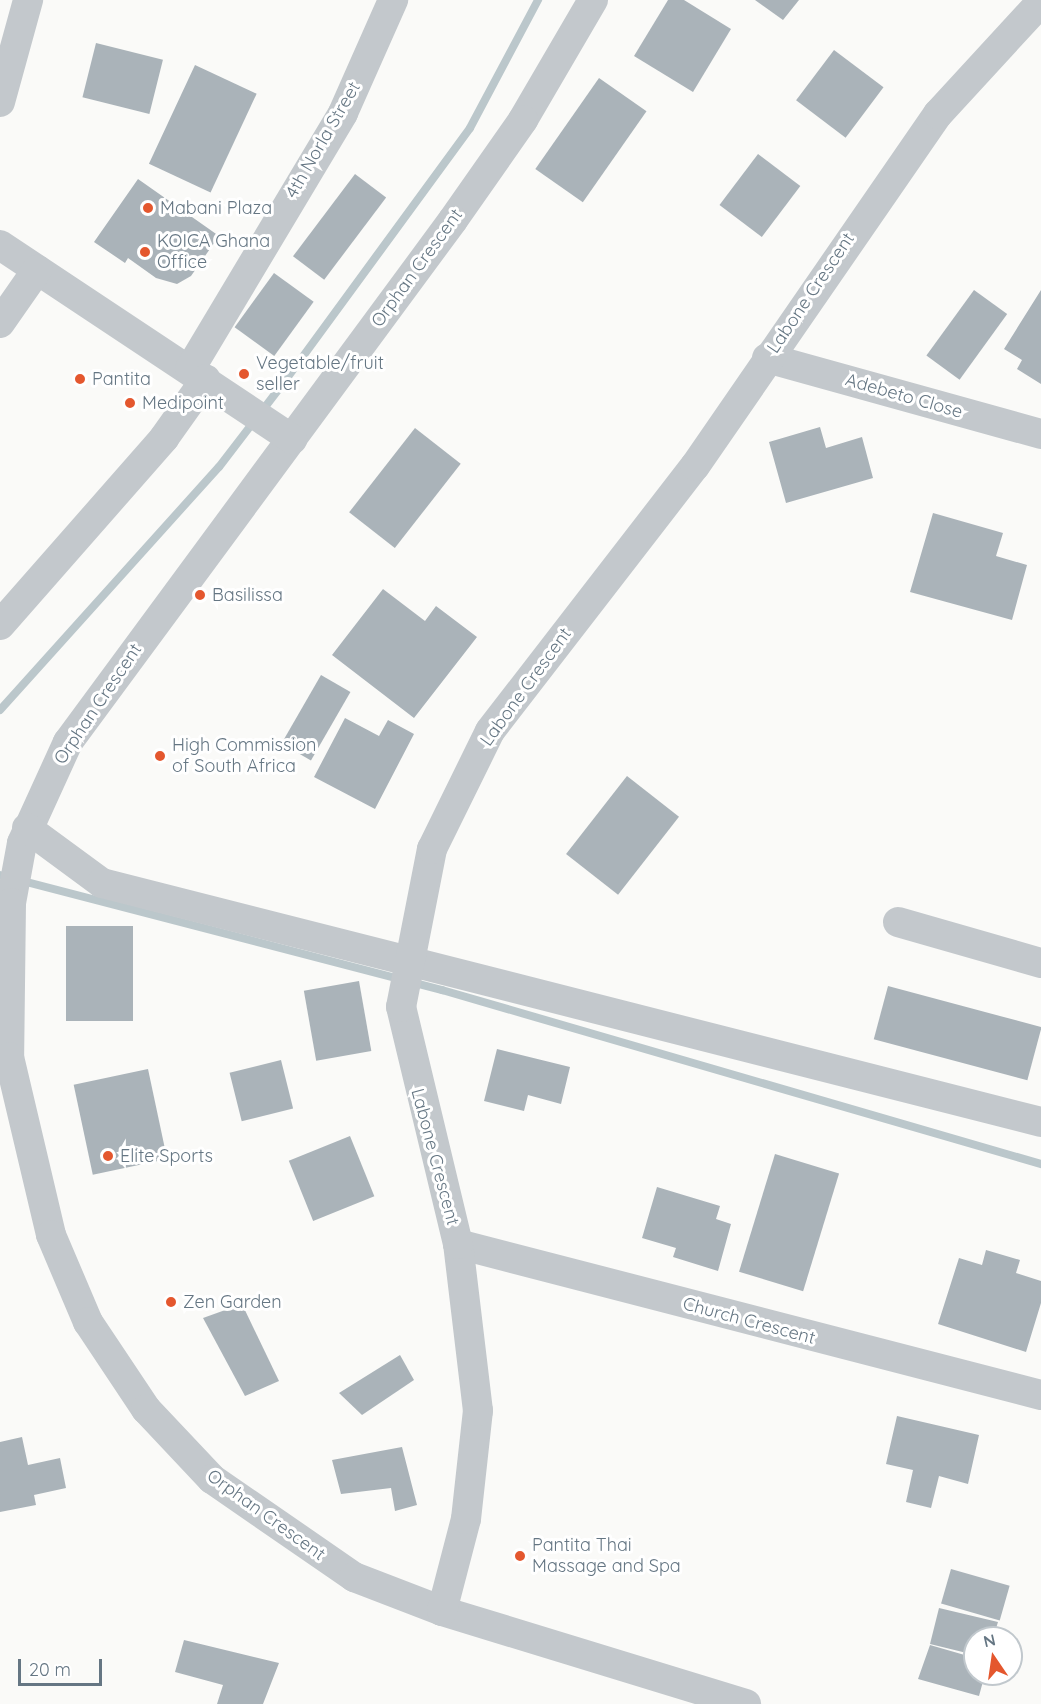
<!DOCTYPE html>
<html>
<head>
<meta charset="utf-8">
<style>
  body { margin:0 }
  #map { position:relative; width:1041px; height:1704px; overflow:hidden; background:#fafaf8; font-family:Quicksand,sans-serif }
  div>[style] { position:absolute }
  [style*='--x'] { left:calc(var(--x)*1px); top:calc(var(--y)*1px); width:calc(var(--w)*1px); rotate:calc(var(--a)*1deg) }
  .stream>* { height:8px; margin:-4px; padding:0 4px; transform-origin:4px; border-radius:4px; background:#bbc7cb }
  .building>* { inset:0; background:#aab3b9; transform-origin:0 0 }
  .minor>* { height:30px; margin:-15px; padding:0 15px; transform-origin:15px; border-radius:15px; background:#c3c8cc }
  .dots>* { width:16px; height:16px; translate:-50% -50%; box-sizing:border-box; border:3px solid #fff; border-radius:50% }
  span { translate:-50% -50%; white-space:nowrap; text-align:center; line-height:1.15; -webkit-text-stroke:6px #fff; paint-order:stroke }
  .street-label { font-size:18px; color:#657683 }
  .poi-label { font-size:18px; color:#657683 }
  .left { translate:0 -50%; text-align:left }
  .north { position:absolute; left:963px; top:1626px; width:60px; height:60px; box-sizing:border-box; background:#fff; border:2px solid #c1c8cd; border-radius:50%; rotate:347deg; font-size:16px; font-weight:700; line-height:24px; text-align:center; color:#657683 }
  .north::after { content:''; display:block; margin:auto; width:21px; height:27px; background:#e4572e; clip-path:polygon(50% 0,100% 100%,50% 72%,0 100%) }
  .scale { position:absolute; left:18px; top:1659px; width:84px; height:27px; box-sizing:border-box; border:3px solid #657683; border-top:0; padding-left:8px; font-size:18px; line-height:21px; white-space:nowrap; color:#657683; -webkit-text-stroke:4px #fff; paint-order:stroke }
</style>
</head>
<body>
<div id="map">
  <div class="stream">
    <div style="--x:0;--y:710;--w:327;--a:-48"></div>
    <div style="--x:219;--y:467;--w:103;--a:-52.5"></div>
    <div style="--x:282;--y:385;--w:318;--a:-53.8"></div>
    <div style="--x:470;--y:128;--w:145;--a:-62"></div>
    <div style="--x:0;--y:875;--w:457;--a:14.6"></div>
    <div style="--x:442;--y:990;--w:624;--a:16.2"></div>
  </div>
  <div class="building">
    <div style="clip-path:polygon(668px 0,684px 0,731px 29px,693px 92px,634px 56px)"></div>
    <div style="clip-path:polygon(755px 0,799px 0,783px 20px)"></div>
    <div style="left:96px;top:43px;width:69px;height:56px;rotate:14deg"></div>
    <div style="left:834px;top:50px;width:62px;height:63px;rotate:37deg"></div>
    <div style="left:195px;top:65px;width:68px;height:109px;rotate:25deg"></div>
    <div style="left:599px;top:78px;width:58px;height:111px;rotate:35deg"></div>
    <div style="left:758px;top:154px;width:53px;height:64px;rotate:37deg"></div>
    <div style="left:355px;top:174px;width:39px;height:103px;rotate:37deg"></div>
    <div style="clip-path:polygon(138px 179px,219px 236px,191px 276px,177px 284px,156px 278px,128px 258px,125px 263px,94px 242px)"></div>
    <div style="left:274px;top:273px;width:49px;height:67px;rotate:36deg"></div>
    <div style="left:974px;top:290px;width:41px;height:81px;rotate:36deg"></div>
    <div style="clip-path:polygon(1041px 290px,1041px 384px,1017px 369px,1022px 360px,1004px 349px)"></div>
    <div style="clip-path:polygon(820px 427px,826px 448px,862px 437px,873px 478px,786px 503px,769px 442px)"></div>
    <div style="left:415px;top:428px;width:58px;height:107px;rotate:38deg"></div>
    <div style="clip-path:polygon(933px 513px,1003px 533px,996px 556px,1027px 565px,1012px 620px,910px 592px)"></div>
    <div style="clip-path:polygon(383px 589px,425px 621px,436px 606px,477px 637px,414px 718px,332px 655px)"></div>
    <div style="left:321px;top:675px;width:34px;height:79px;rotate:30deg"></div>
    <div style="clip-path:polygon(345px 718px,379px 736px,388px 720px,414px 734px,375px 809px,314px 777px)"></div>
    <div style="left:627px;top:776px;width:66px;height:99px;rotate:38deg"></div>
    <div style="left:66px;top:926px;width:67px;height:95px"></div>
    <div style="left:359px;top:981px;width:71px;height:56px;rotate:80deg"></div>
    <div style="left:888px;top:986px;width:159px;height:55px;rotate:15deg"></div>
    <div style="clip-path:polygon(497px 1049px,570px 1067px,561px 1104px,528px 1095px,524px 1111px,484px 1101px)"></div>
    <div style="left:281px;top:1060px;width:50px;height:53px;rotate:76deg"></div>
    <div style="left:148px;top:1069px;width:92px;height:76px;rotate:78deg"></div>
    <div style="left:350px;top:1136px;width:65px;height:66px;rotate:68deg"></div>
    <div style="left:775px;top:1154px;width:67px;height:123px;rotate:17deg"></div>
    <div style="clip-path:polygon(657px 1187px,720px 1206px,716px 1219px,731px 1224px,718px 1271px,673px 1257px,676px 1248px,642px 1238px)"></div>
    <div style="clip-path:polygon(986px 1250px,1020px 1260px,1016px 1273px,1041px 1281px,1041px 1303px,1026px 1352px,938px 1324px,959px 1258px,982px 1265px)"></div>
    <div style="clip-path:polygon(242px 1304px,279px 1381px,245px 1396px,203px 1318px)"></div>
    <div style="clip-path:polygon(400px 1355px,414px 1380px,362px 1415px,339px 1393px)"></div>
    <div style="clip-path:polygon(897px 1416px,979px 1435px,968px 1484px,939px 1476px,931px 1508px,906px 1502px,913px 1470px,886px 1464px)"></div>
    <div style="clip-path:polygon(22px 1437px,28px 1465px,60px 1458px,66px 1488px,34px 1495px,36px 1505px,0 1512px,0 1442px)"></div>
    <div style="clip-path:polygon(402px 1447px,417px 1505px,395px 1511px,391px 1488px,341px 1494px,332px 1460px)"></div>
    <div style="left:951px;top:1569px;width:61px;height:36px;rotate:16deg"></div>
    <div style="clip-path:polygon(939px 1608px,998px 1622px,993px 1638px,975px 1638px,975px 1655px,930px 1644px)"></div>
    <div style="clip-path:polygon(184px 1640px,279px 1663px,263px 1704px,217px 1704px,223px 1685px,175px 1672px)"></div>
    <div style="clip-path:polygon(930px 1645px,975px 1658px,975px 1674px,985px 1674px,979px 1696px,918px 1679px)"></div>
  </div>
  <div class="minor">
    <div style="--x:593;--y:0;--w:139;--a:120.3"></div>
    <div style="--x:523;--y:120;--w:122;--a:125"></div>
    <div style="--x:453;--y:220;--w:649;--a:126.41"></div>
    <div style="--x:68;--y:742;--w:111;--a:114.5"></div>
    <div style="--x:22;--y:843;--w:61;--a:100.4"></div>
    <div style="--x:11;--y:903;--w:154;--a:90.7"></div>
    <div style="--x:9;--y:1057;--w:183;--a:76.7"></div>
    <div style="--x:51;--y:1235;--w:95;--a:67"></div>
    <div style="--x:88;--y:1322;--w:105;--a:56.3"></div>
    <div style="--x:146;--y:1409;--w:96;--a:46.7"></div>
    <div style="--x:212;--y:1479;--w:173;--a:34.6"></div>
    <div style="--x:354;--y:1577;--w:94;--a:21.1"></div>
    <div style="--x:442;--y:1611;--w:318;--a:17"></div>
    <div style="--x:0;--y:102;--w:106;--a:-74.6"></div>
    <div style="--x:0;--y:245;--w:351;--a:33.6"></div>
    <div style="--x:0;--y:323;--w:65;--a:-55.1"></div>
    <div style="--x:767;--y:358;--w:284;--a:15.5"></div>
    <div style="--x:190;--y:369;--w:298;--a:-59.1"></div>
    <div style="--x:343;--y:113;--w:124;--a:-66.1"></div>
    <div style="--x:0;--y:625;--w:249;--a:-48.7"></div>
    <div style="--x:164;--y:438;--w:72;--a:-54.6"></div>
    <div style="--x:27;--y:828;--w:93;--a:36.3"></div>
    <div style="--x:102;--y:883;--w:969;--a:14.28"></div>
    <div style="--x:898;--y:922;--w:149;--a:16"></div>
    <div style="--x:458;--y:1244;--w:602;--a:14.52"></div>
    <div style="--x:442;--y:1611;--w:95;--a:-75.4"></div>
    <div style="--x:466;--y:1519;--w:109;--a:-83.7"></div>
    <div style="--x:478;--y:1411;--w:168;--a:-96.8"></div>
    <div style="--x:458;--y:1244;--w:244;--a:-103.5"></div>
    <div style="--x:401;--y:1007;--w:161;--a:-78.9"></div>
    <div style="--x:432;--y:849;--w:131;--a:-63.8"></div>
    <div style="--x:490;--y:731;--w:335;--a:-52.3"></div>
    <div style="--x:695;--y:466;--w:428;--a:-55.4"></div>
    <div style="--x:938;--y:114;--w:152;--a:-47.4"></div>
  </div>
  <div class="dots">
    <div style="left:148px;top:208px;background:#e4572e"></div>
    <div style="left:145px;top:252px;background:#e4572e"></div>
    <div style="left:244px;top:374px;background:#e4572e"></div>
    <div style="left:80px;top:379px;background:#e4572e"></div>
    <div style="left:130px;top:403px;background:#e4572e"></div>
    <div style="left:200px;top:595px;background:#e4572e"></div>
    <div style="left:160px;top:756px;background:#e4572e"></div>
    <div style="left:108px;top:1156px;background:#e4572e"></div>
    <div style="left:171px;top:1302px;background:#e4572e"></div>
    <div style="left:520px;top:1556px;background:#e4572e"></div>
  </div>
  <div class="street-label">
    <span style="left:323px;top:140px;rotate:-60deg">4th Norla Street</span>
    <span style="left:417px;top:268px;rotate:-54deg">Orphan Crescent</span>
    <span style="left:811px;top:293px;rotate:-56deg">Labone Crescent</span>
    <span style="left:904px;top:396px;rotate:16deg">Adebeto Close</span>
    <span style="left:526px;top:687px;rotate:-54deg">Labone Crescent</span>
    <span style="left:98px;top:704px;rotate:-56deg">Orphan Crescent</span>
    <span style="left:435px;top:1157px;rotate:75deg">Labone Crescent</span>
    <span style="left:749px;top:1321px;rotate:15deg">Church Crescent</span>
    <span style="left:266px;top:1515px;rotate:36deg">Orphan Crescent</span>
  </div>
  <div class="poi-label">
    <span class="left" style="left:160px;top:208px">Mabani Plaza</span>
    <span class="left" style="left:157px;top:252px">KOICA Ghana<br>Office</span>
    <span class="left" style="left:256px;top:374px">Vegetable/fruit<br>seller</span>
    <span class="left" style="left:92px;top:379px">Pantita</span>
    <span class="left" style="left:142px;top:403px">Medipoint</span>
    <span class="left" style="left:212px;top:595px">Basilissa</span>
    <span class="left" style="left:172px;top:756px">High Commission<br>of South Africa</span>
    <span class="left" style="left:120px;top:1156px">Elite Sports</span>
    <span class="left" style="left:183px;top:1302px">Zen Garden</span>
    <span class="left" style="left:532px;top:1556px">Pantita Thai<br>Massage and Spa</span>
  </div>
  <div class="north">N</div>
  <div class="scale">20 m</div>
</div>
</body>
</html>
